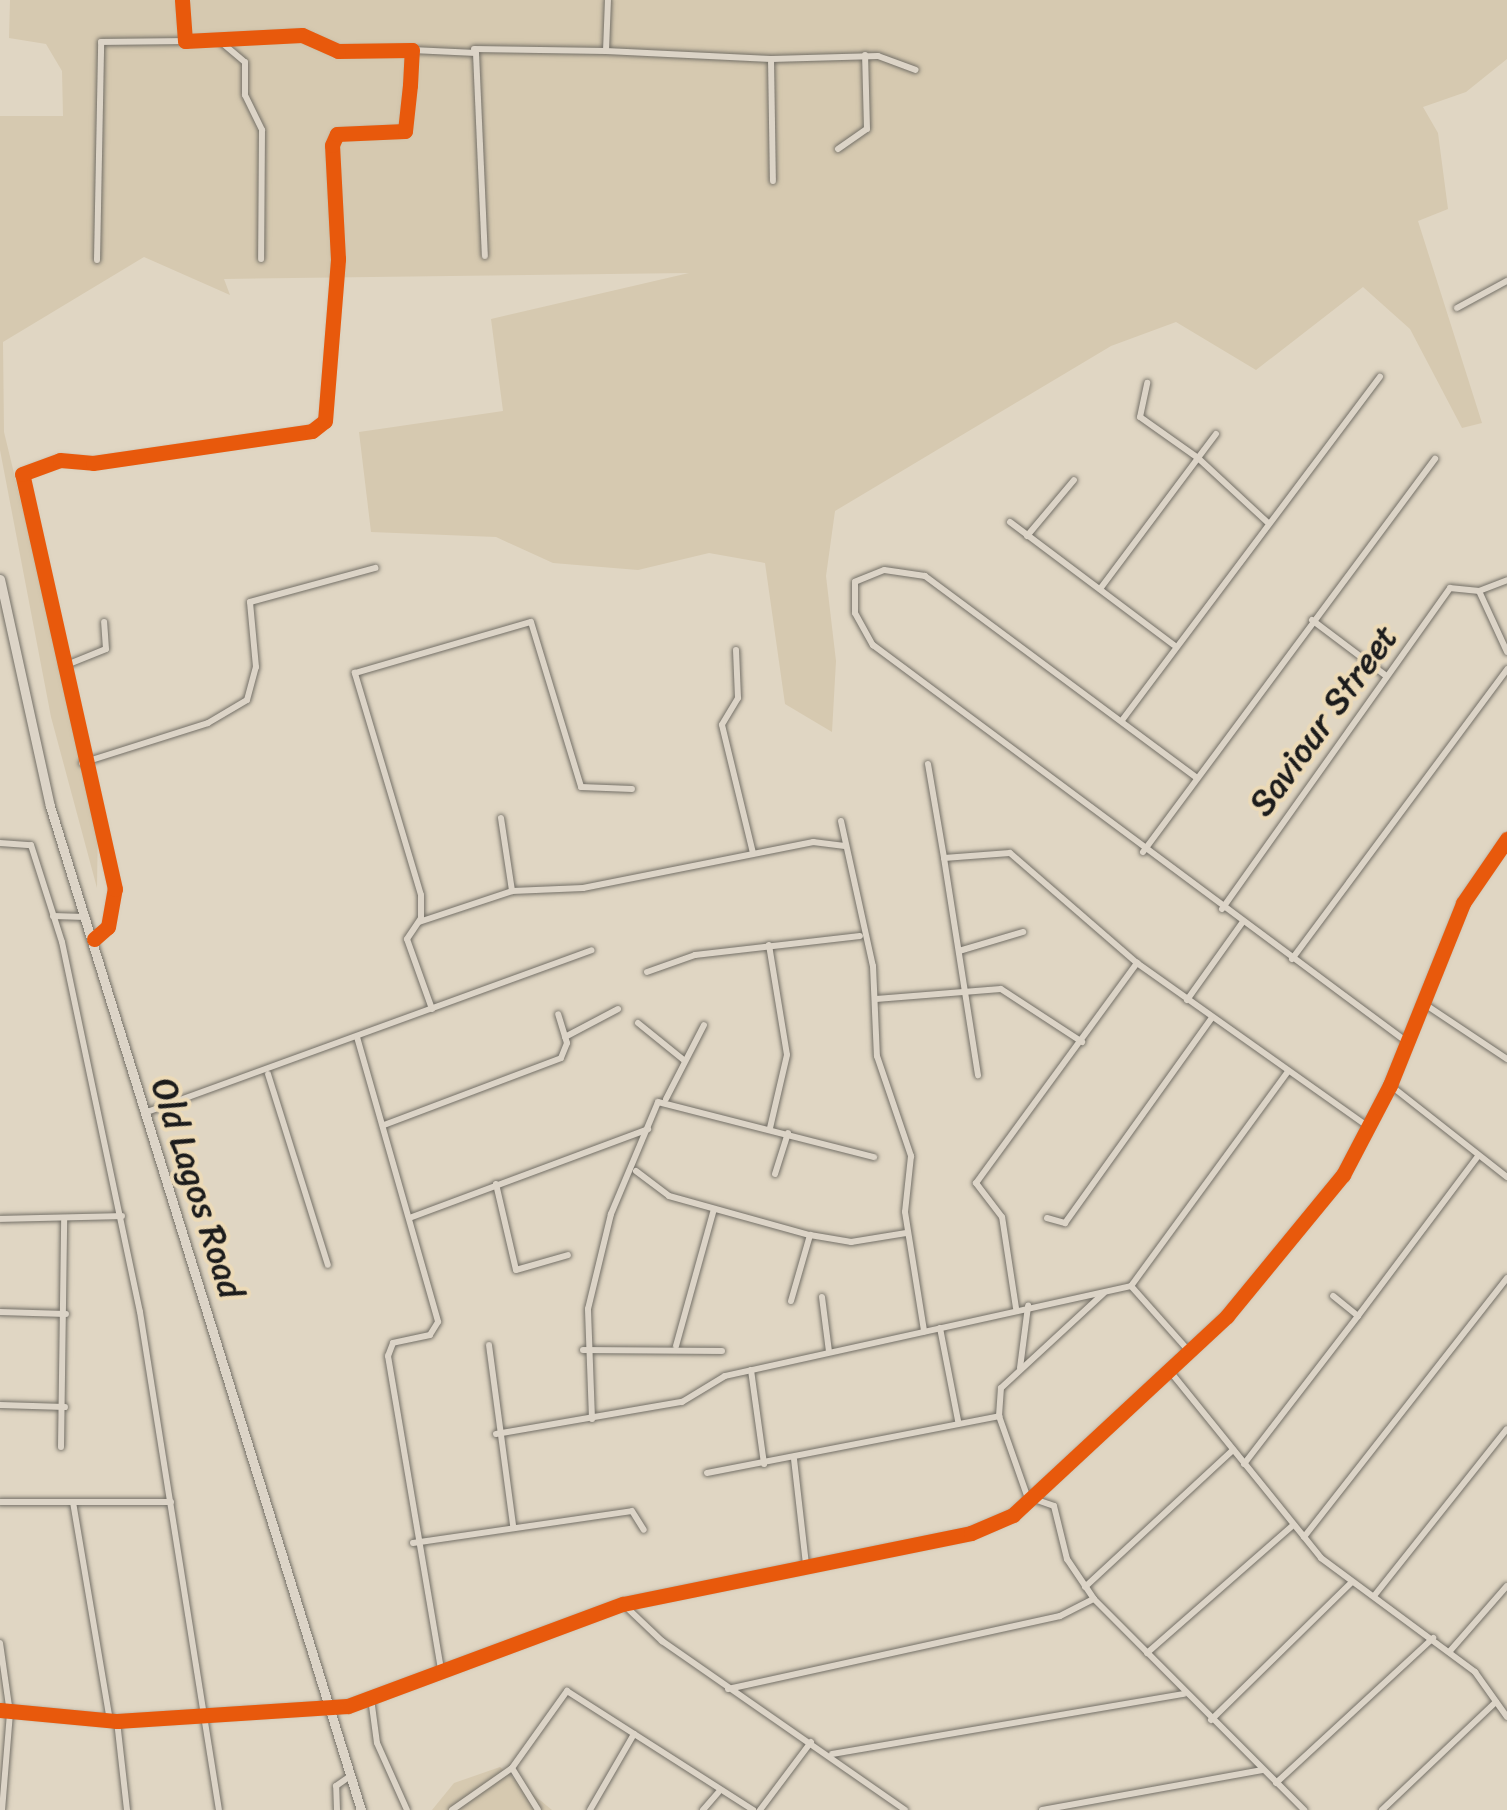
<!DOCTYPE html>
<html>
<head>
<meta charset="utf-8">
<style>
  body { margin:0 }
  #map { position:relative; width:1507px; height:1810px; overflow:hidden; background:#e0d6c3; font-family:Sriracha,sans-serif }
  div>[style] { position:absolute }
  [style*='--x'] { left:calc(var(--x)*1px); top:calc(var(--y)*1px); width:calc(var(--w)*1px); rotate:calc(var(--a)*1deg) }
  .built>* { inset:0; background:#d6c9b0 }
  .roads { filter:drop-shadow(0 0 2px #747067) drop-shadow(0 0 2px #747067) }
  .minor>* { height:6px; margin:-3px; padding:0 3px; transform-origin:3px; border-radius:3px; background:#dcd4c7 }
  .tertiary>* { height:8px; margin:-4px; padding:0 4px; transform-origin:4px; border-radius:4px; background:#dcd4c7 }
  .primary>* { height:9px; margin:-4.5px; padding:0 4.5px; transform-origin:4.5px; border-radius:4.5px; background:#dcd4c7 }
  .cycleway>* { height:15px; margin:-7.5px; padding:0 7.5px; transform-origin:7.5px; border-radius:7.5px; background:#e8590c }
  span { translate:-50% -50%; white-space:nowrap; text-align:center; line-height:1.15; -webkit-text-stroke:8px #ecdab7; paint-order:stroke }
  .street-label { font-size:35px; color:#1c1c1c }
</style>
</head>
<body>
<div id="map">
  <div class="built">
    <div style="clip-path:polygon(10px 0,1507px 0,1507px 59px,1466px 92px,1423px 107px,1438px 133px,1448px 209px,1418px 221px,1482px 423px,1462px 428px,1410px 329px,1363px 287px,1256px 370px,1176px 322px,1111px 346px,835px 511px,826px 576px,836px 661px,832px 732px,785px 704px,765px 563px,709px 553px,638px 570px,553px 563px,496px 537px,371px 532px,359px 432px,503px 411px,491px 319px,689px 273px,224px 279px,230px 295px,144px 257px,3px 342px,4px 432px,98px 820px,97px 888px,51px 717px,0 450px,0 116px,63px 116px,62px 71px,46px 44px,9px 38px)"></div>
    <div style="clip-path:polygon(500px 1767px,552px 1810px,432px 1810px,454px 1783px)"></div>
  </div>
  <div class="roads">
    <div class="minor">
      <div style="--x:221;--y:42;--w:31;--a:40"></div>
      <div style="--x:245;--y:62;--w:33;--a:90"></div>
      <div style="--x:245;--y:95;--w:39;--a:64"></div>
      <div style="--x:262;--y:130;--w:129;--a:90.4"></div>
      <div style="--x:474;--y:49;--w:132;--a:0.9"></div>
      <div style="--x:606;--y:51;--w:51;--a:-87.8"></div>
      <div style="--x:412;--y:50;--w:64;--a:2.7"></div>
      <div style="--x:476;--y:53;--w:203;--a:87.5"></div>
      <div style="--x:606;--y:51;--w:165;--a:2.8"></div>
      <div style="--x:771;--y:59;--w:122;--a:89.1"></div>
      <div style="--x:771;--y:59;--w:107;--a:-1.6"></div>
      <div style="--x:878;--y:56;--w:40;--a:20.2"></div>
      <div style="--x:838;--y:149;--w:35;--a:-35"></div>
      <div style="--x:867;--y:129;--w:74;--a:-91.5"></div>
      <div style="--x:97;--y:260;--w:218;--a:-88.9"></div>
      <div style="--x:101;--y:42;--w:84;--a:-0.7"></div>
      <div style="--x:1457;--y:308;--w:57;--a:-28.4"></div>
      <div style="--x:1216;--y:434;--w:30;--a:127"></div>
      <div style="--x:1198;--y:458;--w:94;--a:42.8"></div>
      <div style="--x:1010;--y:522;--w:205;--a:36.9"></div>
      <div style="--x:1027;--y:536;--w:73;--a:-50"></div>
      <div style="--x:1100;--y:589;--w:164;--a:-53.2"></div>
      <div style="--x:1198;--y:458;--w:71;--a:-144.7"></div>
      <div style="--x:1140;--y:417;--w:35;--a:-78"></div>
      <div style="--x:1479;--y:591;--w:67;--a:65.3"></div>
      <div style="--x:1479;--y:591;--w:30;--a:-21"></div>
      <div style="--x:1312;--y:620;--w:91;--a:37"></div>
      <div style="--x:736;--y:650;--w:48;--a:87.6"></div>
      <div style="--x:738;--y:698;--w:31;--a:121"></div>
      <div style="--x:722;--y:725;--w:132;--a:76.4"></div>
      <div style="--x:64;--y:666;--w:45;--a:-22"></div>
      <div style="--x:106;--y:649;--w:27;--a:-94"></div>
      <div style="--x:1123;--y:719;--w:428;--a:-53.1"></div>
      <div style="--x:82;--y:763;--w:132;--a:-17.6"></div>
      <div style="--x:208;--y:723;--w:45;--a:-30.5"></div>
      <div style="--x:247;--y:700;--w:34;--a:-75"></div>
      <div style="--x:256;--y:667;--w:65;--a:-95.3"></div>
      <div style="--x:250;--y:602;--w:130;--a:-15.2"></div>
      <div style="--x:928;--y:764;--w:95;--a:80.3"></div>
      <div style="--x:944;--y:858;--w:66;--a:-4.3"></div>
      <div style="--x:1010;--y:853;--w:168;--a:40.9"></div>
      <div style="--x:1137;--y:963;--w:284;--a:35.3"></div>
      <div style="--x:1197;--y:778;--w:339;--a:-143.4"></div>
      <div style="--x:925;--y:576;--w:41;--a:-171.7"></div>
      <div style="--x:884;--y:570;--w:31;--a:158"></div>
      <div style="--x:855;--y:582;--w:31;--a:90"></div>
      <div style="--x:855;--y:613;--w:37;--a:61"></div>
      <div style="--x:873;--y:645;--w:665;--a:36.63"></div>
      <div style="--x:501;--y:818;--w:74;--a:81.4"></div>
      <div style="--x:841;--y:821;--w:148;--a:77.6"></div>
      <div style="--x:873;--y:966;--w:90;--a:87.5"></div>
      <div style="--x:877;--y:1056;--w:106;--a:71.2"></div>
      <div style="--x:911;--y:1156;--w:56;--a:96.1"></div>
      <div style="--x:905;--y:1212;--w:121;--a:80.9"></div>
      <div style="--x:0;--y:843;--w:31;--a:4"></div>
      <div style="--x:31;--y:845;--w:102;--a:72.3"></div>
      <div style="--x:62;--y:942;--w:378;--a:78.1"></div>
      <div style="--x:140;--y:1312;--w:504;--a:80.99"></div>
      <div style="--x:1143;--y:852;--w:490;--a:-53.4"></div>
      <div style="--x:944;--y:858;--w:220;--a:81.1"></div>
      <div style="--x:1222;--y:909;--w:394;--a:-54.6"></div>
      <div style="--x:1450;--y:588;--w:29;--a:6"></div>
      <div style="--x:53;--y:916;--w:32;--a:2"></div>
      <div style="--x:419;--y:922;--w:98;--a:-18.4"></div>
      <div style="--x:512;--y:891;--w:71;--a:-2.4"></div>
      <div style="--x:583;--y:888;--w:235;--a:-11.3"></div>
      <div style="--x:813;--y:842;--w:32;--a:7"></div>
      <div style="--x:94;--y:939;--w:18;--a:-41"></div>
      <div style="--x:108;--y:927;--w:39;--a:-80"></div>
      <div style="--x:115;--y:889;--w:425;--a:-102.6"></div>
      <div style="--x:22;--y:474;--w:40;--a:-20.2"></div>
      <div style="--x:60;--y:460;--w:33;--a:5"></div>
      <div style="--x:93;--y:463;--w:221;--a:-8.3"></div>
      <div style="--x:312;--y:431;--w:16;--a:-38"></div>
      <div style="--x:325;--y:421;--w:163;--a:-85.4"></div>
      <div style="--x:338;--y:259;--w:114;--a:-93"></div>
      <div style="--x:332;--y:145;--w:12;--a:-66"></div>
      <div style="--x:337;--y:134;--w:68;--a:-2.5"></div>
      <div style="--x:405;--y:131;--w:46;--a:-83.8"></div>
      <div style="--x:410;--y:85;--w:35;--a:-87"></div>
      <div style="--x:412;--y:50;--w:74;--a:179.2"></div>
      <div style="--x:338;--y:51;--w:39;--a:-156"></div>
      <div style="--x:302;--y:35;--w:117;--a:177.1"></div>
      <div style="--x:185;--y:41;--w:41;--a:-94.2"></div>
      <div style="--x:769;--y:945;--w:111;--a:80.7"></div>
      <div style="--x:787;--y:1055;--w:75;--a:103.1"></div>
      <div style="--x:959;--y:951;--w:67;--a:-16.5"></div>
      <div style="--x:1292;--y:959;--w:361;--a:-53.4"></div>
      <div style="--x:647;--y:972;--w:51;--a:-19.5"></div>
      <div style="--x:695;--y:955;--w:166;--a:-6.6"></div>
      <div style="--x:876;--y:999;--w:125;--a:-4.6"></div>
      <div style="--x:1001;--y:989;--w:97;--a:33.2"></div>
      <div style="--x:1187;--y:1000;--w:95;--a:-54.5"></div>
      <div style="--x:1423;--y:1003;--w:101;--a:33.7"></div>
      <div style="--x:432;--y:1009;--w:74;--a:-109.7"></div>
      <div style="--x:407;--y:939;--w:25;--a:-56"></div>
      <div style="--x:421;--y:918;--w:23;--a:-90"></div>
      <div style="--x:421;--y:895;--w:232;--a:-106.6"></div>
      <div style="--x:355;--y:673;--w:183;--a:-16.2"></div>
      <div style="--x:531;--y:622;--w:172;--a:73.1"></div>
      <div style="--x:581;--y:787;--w:51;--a:2.2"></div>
      <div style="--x:638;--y:1023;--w:60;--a:39"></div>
      <div style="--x:357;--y:1037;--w:296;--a:74.1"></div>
      <div style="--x:438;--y:1322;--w:15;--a:122"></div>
      <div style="--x:430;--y:1335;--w:38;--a:168"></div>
      <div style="--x:393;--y:1343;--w:14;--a:111"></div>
      <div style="--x:388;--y:1356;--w:319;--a:80.4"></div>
      <div style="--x:565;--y:1037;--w:60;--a:-27.8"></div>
      <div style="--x:268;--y:1074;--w:200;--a:72.6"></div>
      <div style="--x:1390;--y:1085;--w:149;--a:38.2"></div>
      <div style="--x:666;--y:1099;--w:83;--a:-62.8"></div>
      <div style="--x:147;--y:1112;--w:473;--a:-20"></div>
      <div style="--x:384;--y:1125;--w:189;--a:-20.7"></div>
      <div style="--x:561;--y:1058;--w:16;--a:-68"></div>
      <div style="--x:567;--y:1043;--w:30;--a:-107"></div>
      <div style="--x:636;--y:1171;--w:41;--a:37.1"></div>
      <div style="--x:669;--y:1196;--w:146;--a:15.5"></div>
      <div style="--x:810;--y:1235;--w:42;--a:9.7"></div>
      <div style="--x:851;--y:1242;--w:56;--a:-9.3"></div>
      <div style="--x:775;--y:1174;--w:43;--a:-72.4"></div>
      <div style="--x:496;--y:1184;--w:88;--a:76.9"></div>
      <div style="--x:516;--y:1270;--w:54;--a:-16.1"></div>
      <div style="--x:412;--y:1217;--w:252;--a:-20.4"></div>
      <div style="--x:1047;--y:1218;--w:19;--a:16"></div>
      <div style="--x:1065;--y:1223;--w:252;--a:-54.4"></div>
      <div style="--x:0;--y:1219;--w:122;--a:-1.4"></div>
      <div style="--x:1131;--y:1286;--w:87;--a:48.3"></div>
      <div style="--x:822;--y:1297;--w:55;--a:82.7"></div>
      <div style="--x:791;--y:1301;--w:69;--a:-73.9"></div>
      <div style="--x:1016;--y:1308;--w:92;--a:-98.7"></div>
      <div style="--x:1002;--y:1217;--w:43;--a:-127.4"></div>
      <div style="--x:976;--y:1183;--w:273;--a:-53.8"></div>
      <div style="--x:0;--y:1312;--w:66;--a:1.7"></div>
      <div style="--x:1358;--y:1316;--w:200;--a:-53.1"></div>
      <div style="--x:940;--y:1328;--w:95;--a:79"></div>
      <div style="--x:489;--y:1345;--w:183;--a:82.4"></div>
      <div style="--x:676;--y:1346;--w:142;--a:-74.5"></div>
      <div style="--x:583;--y:1350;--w:139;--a:0.4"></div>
      <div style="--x:1020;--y:1368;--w:63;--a:-82.6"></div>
      <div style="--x:751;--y:1370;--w:95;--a:82.1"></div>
      <div style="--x:1169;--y:1370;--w:242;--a:51"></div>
      <div style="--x:1321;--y:1558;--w:192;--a:36.5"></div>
      <div style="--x:1475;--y:1672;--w:55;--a:54.6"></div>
      <div style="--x:0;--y:1405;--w:65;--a:1.8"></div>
      <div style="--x:999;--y:1416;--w:28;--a:-86"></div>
      <div style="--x:1001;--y:1388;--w:140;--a:-42.7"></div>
      <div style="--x:592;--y:1419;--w:110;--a:-92.1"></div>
      <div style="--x:588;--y:1309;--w:98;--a:-76.4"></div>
      <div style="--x:611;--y:1214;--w:121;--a:-67.2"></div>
      <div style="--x:658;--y:1102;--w:223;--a:14.3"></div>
      <div style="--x:496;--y:1434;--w:189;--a:-9.8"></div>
      <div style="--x:682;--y:1402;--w:50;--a:-31.2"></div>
      <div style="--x:725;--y:1376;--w:416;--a:-12.5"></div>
      <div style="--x:1131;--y:1286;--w:264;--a:-53.8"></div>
      <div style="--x:61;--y:1447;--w:229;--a:-89.2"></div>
      <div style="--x:794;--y:1459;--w:107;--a:83.5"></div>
      <div style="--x:1244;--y:1464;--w:187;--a:-52.4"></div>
      <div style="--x:1358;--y:1316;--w:32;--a:-141"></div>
      <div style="--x:707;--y:1473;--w:298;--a:-11"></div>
      <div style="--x:999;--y:1416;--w:90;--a:70.6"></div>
      <div style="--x:1034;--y:1499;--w:21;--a:19"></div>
      <div style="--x:1054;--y:1506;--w:55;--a:76.2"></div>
      <div style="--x:1067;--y:1559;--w:48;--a:56"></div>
      <div style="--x:1094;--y:1599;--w:298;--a:45.1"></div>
      <div style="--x:0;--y:1502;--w:171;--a:0"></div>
      <div style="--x:73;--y:1502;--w:222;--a:80.4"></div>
      <div style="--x:1304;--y:1537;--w:329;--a:-51.9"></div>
      <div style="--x:413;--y:1543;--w:221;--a:-8.3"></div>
      <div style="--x:632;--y:1511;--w:22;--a:58"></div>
      <div style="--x:1085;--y:1587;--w:202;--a:-42.8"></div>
      <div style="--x:1374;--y:1596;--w:213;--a:-51.5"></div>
      <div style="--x:623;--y:1604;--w:54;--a:43.5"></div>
      <div style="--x:662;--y:1641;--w:296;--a:34.8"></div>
      <div style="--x:0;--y:1643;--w:71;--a:81.9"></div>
      <div style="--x:10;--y:1713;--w:97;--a:94.7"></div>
      <div style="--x:1450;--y:1651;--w:86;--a:-48.8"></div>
      <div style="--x:1147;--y:1653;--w:194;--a:-41.2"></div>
      <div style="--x:728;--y:1689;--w:340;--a:-12.4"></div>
      <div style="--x:1060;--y:1616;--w:38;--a:-27"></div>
      <div style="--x:371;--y:1698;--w:45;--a:82.4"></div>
      <div style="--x:377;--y:1743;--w:73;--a:65.9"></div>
      <div style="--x:1211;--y:1720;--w:197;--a:-44.4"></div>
      <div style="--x:117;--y:1721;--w:90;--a:83.6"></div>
      <div style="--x:832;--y:1754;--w:357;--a:-9.7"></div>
      <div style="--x:512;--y:1768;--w:49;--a:58.2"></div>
      <div style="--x:1276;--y:1783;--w:214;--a:-42.7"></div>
      <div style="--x:337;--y:1810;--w:24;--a:-92"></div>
      <div style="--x:336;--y:1786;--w:19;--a:-35"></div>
      <div style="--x:452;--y:1810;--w:73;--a:-35"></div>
      <div style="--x:512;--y:1768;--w:95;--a:-54.5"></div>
      <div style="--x:567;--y:1691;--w:221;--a:32.6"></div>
      <div style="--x:590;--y:1810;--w:88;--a:-59.9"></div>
      <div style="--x:703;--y:1810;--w:23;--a:-49"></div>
      <div style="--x:760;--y:1810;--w:85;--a:-53.1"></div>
      <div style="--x:1042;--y:1810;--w:224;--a:-10.3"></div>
      <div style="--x:1382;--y:1810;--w:157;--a:-43.5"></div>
    </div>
    <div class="tertiary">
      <div style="--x:0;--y:1710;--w:118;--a:5.4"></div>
      <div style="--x:117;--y:1721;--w:231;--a:-3.7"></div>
      <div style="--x:348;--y:1706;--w:293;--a:-20.4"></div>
      <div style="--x:623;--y:1604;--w:355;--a:-11.5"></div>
      <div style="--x:971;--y:1533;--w:46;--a:-23.2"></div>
      <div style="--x:1013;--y:1515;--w:292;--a:-42.9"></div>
      <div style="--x:1227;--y:1316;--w:183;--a:-50.6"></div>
      <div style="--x:1343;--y:1175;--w:102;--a:-62.4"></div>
      <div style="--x:1390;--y:1085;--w:196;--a:-68.1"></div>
      <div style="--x:1463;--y:903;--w:78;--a:-55.5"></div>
    </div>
    <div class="primary">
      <div style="--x:0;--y:579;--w:232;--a:77.6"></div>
      <div style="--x:50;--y:806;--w:1051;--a:72.79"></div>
    </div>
  </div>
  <div class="cycleway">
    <div style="--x:94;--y:939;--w:18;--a:-41"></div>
    <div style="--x:108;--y:927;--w:39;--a:-80"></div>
    <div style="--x:115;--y:889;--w:425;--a:-102.6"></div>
    <div style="--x:22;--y:474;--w:40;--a:-20.2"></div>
    <div style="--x:60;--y:460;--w:33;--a:5"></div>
    <div style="--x:93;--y:463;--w:221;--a:-8.3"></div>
    <div style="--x:312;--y:431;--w:16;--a:-38"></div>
    <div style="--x:325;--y:421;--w:163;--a:-85.4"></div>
    <div style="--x:338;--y:259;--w:114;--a:-93"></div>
    <div style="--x:332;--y:145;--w:12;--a:-66"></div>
    <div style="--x:337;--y:134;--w:68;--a:-2.5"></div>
    <div style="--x:405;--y:131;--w:46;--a:-83.8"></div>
    <div style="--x:410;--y:85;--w:35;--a:-87"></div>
    <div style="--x:412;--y:50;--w:74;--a:179.2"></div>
    <div style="--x:338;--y:51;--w:39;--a:-156"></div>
    <div style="--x:302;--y:35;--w:117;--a:177.1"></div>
    <div style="--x:185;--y:41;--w:41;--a:-94.2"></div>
    <div style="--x:0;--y:1710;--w:118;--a:5.4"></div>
    <div style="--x:117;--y:1721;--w:231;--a:-3.7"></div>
    <div style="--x:348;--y:1706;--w:293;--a:-20.4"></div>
    <div style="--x:623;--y:1604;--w:355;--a:-11.5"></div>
    <div style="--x:971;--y:1533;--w:46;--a:-23.2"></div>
    <div style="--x:1013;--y:1515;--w:292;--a:-42.9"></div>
    <div style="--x:1227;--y:1316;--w:183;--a:-50.6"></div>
    <div style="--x:1343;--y:1175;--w:102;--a:-62.4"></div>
    <div style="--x:1390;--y:1085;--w:196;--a:-68.1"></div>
    <div style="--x:1463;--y:903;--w:78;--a:-55.5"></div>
  </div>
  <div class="street-label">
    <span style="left:1323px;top:720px;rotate:-54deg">Saviour Street</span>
    <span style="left:198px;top:1188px;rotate:72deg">Old Lagos Road</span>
  </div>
</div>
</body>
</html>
